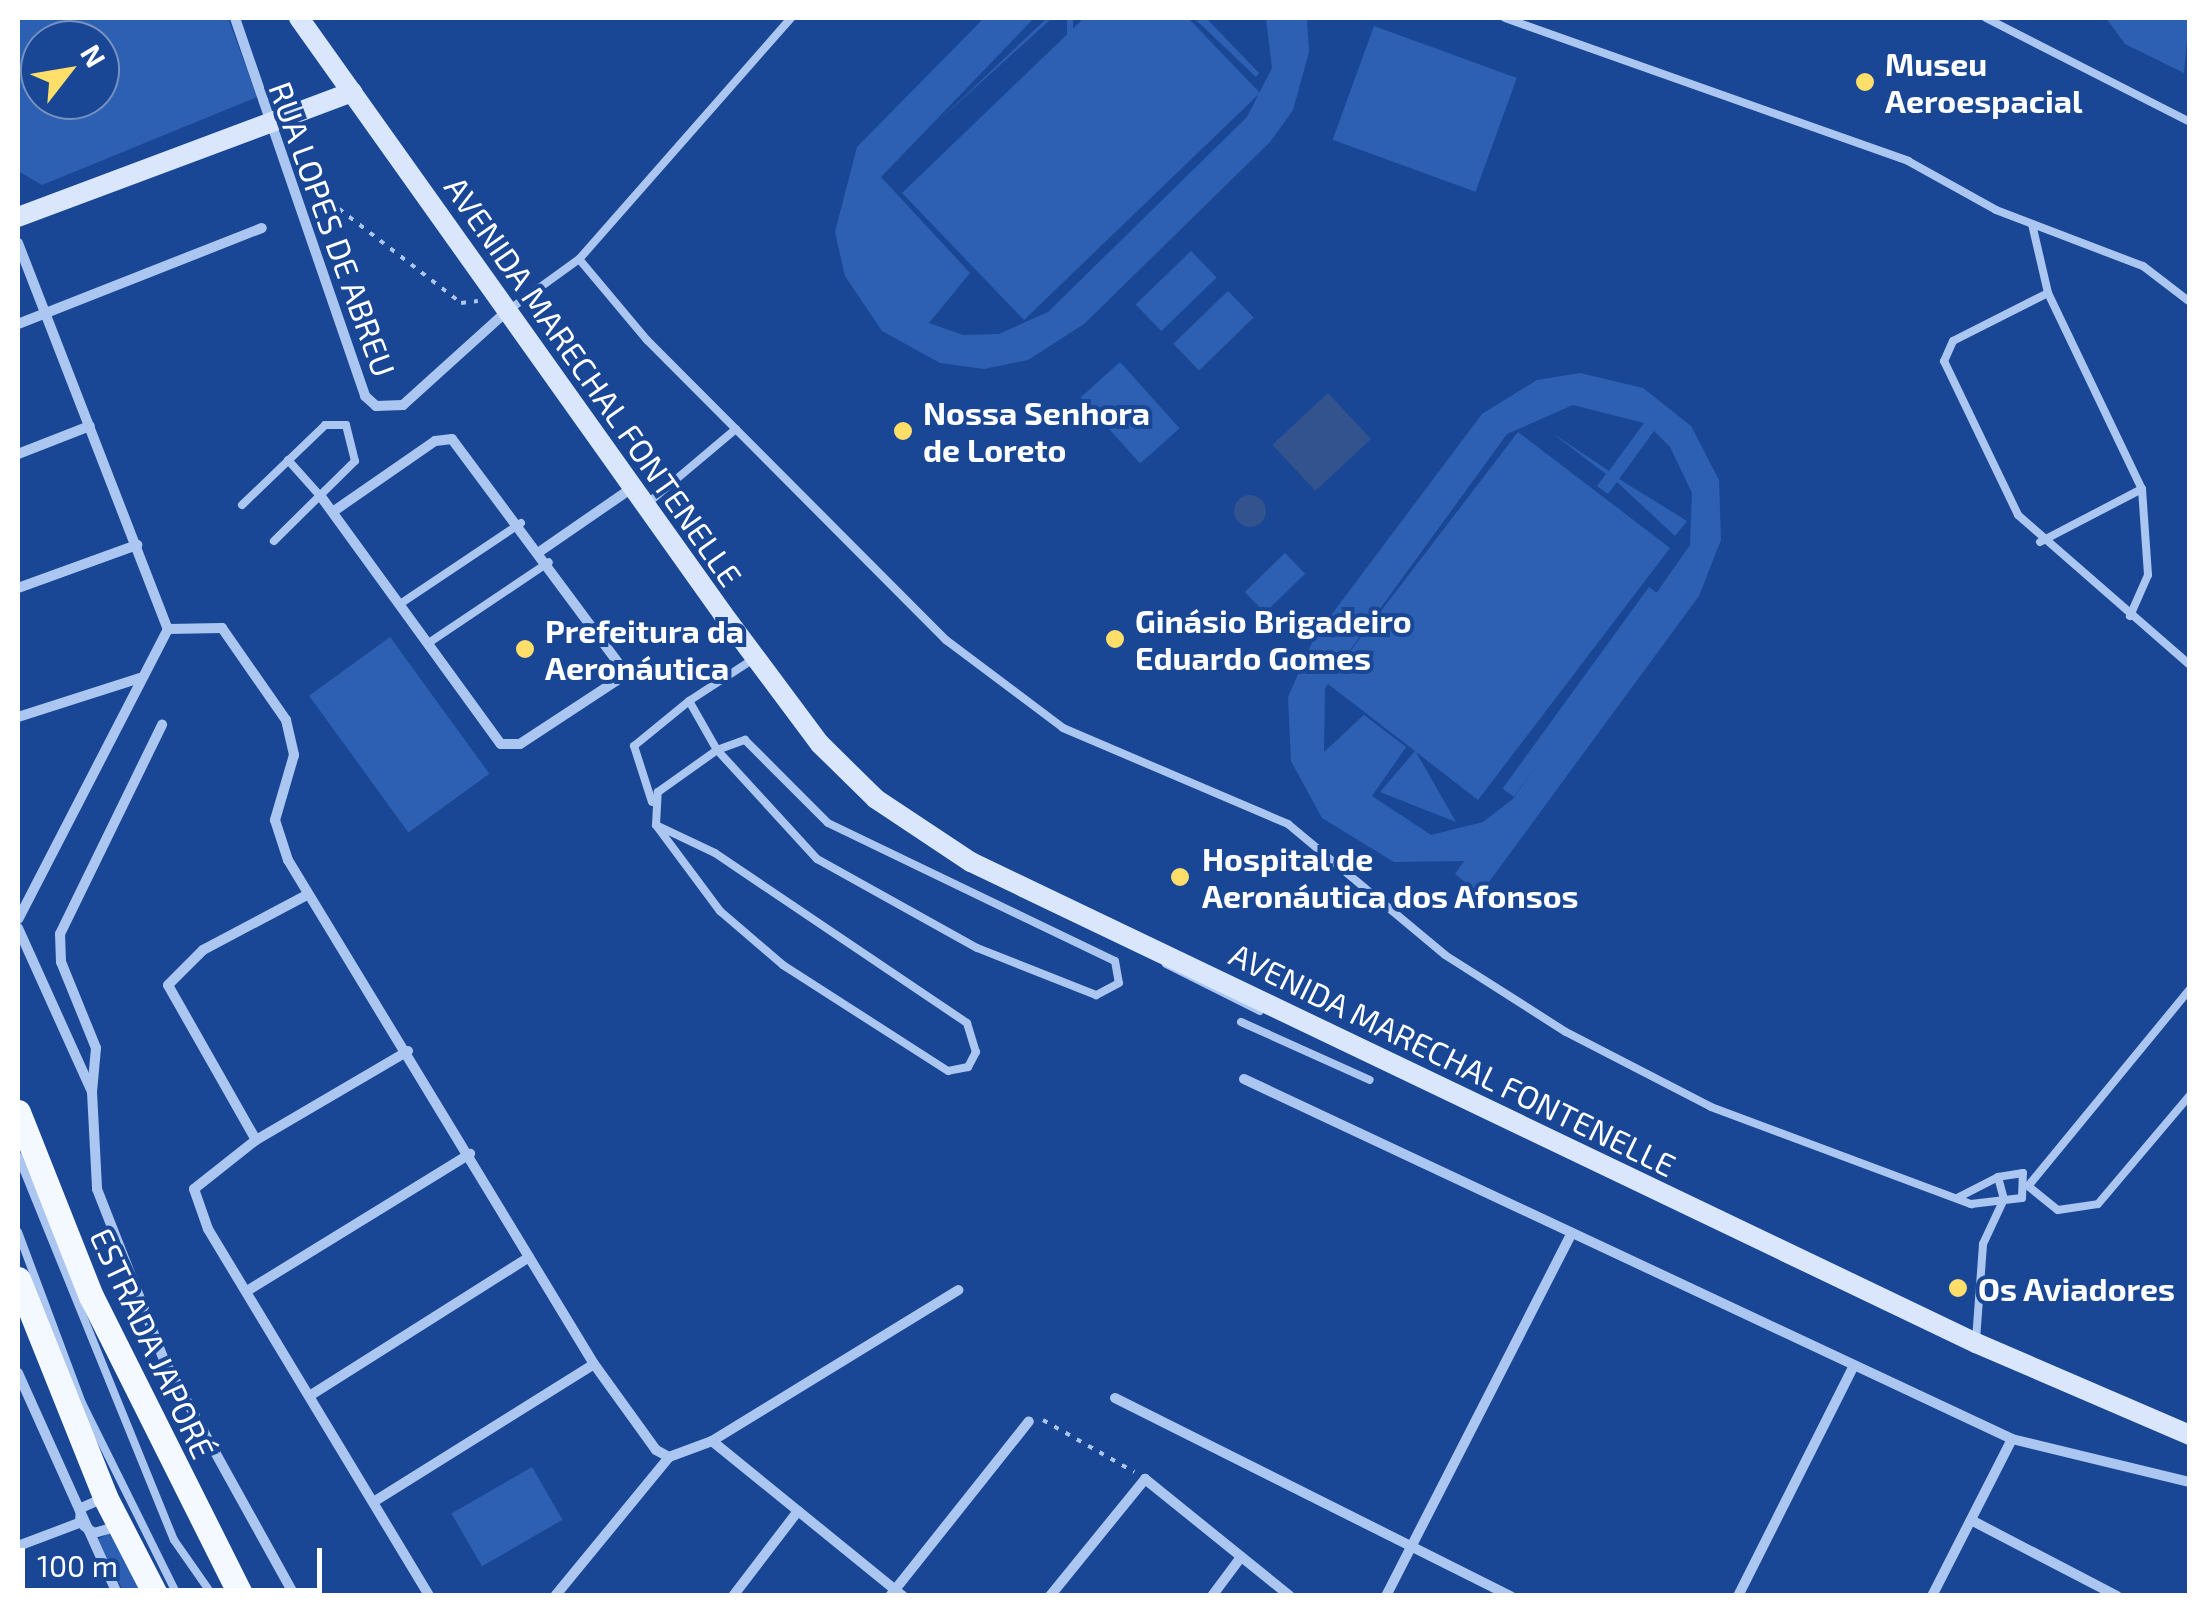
<!DOCTYPE html>
<html>
<head>
<meta charset="utf-8">
<style>
  body { margin:0 }
  #map { position:relative; width:2207px; height:1613px; overflow:hidden; background:#194795; font-family:"Exo 2",sans-serif }
  div>[style] { position:absolute }
  [style*='--x'] { left:calc(var(--x)*1px); top:calc(var(--y)*1px); width:calc(var(--w)*1px); rotate:calc(var(--a)*1deg) }
  .green>* { inset:0; background:#2d60b3; transform-origin:0 0 }
  .water>* { inset:0; background:#32538d; transform-origin:0 0 }
  .round { border-radius:50% }
  .path>* { height:4px; margin-top:-2px; transform-origin:0; background:repeating-linear-gradient(90deg,#abc6f0 0 5px,transparent 0 13px) }
  .lane>* { height:8px; margin:-4px; padding:0 4px; transform-origin:4px; border-radius:4px; background:#abc6f0 }
  .street>* { height:10px; margin:-5px; padding:0 5px; transform-origin:5px; border-radius:5px; background:#abc6f0 }
  .secondary>* { height:20px; margin:-10px; padding:0 10px; transform-origin:10px; border-radius:10px; background:#d9e6fb }
  .primary>* { height:25px; margin:-12.5px; padding:0 12.5px; transform-origin:12.5px; border-radius:12.5px; background:#f4f8ff }
  .dots>* { width:28px; height:28px; translate:-50% -50%; box-sizing:border-box; border:5px solid #194795; border-radius:50% }
  span { translate:-50% -50%; white-space:nowrap; text-align:center; line-height:1.15; -webkit-text-stroke:8px #194795; paint-order:stroke }
  .poi-label { font-size:32px; color:#fff; font-weight:700 }
  .left { translate:0 -50%; text-align:left }
  .street-label { font-size:32px; color:#fff }
  .frame { position:absolute; inset:0; border:20px solid #fff; pointer-events:none }
  .north { position:absolute; left:20px; top:20px; width:100px; height:100px; box-sizing:border-box; background:#194795; border:2px solid #7591bf; border-radius:50%; rotate:59deg; font-size:28px; font-weight:700; line-height:40px; text-align:center; color:#fff }
  .north::after { content:''; display:block; margin:auto; width:35px; height:45px; background:#ffde6a; clip-path:polygon(50% 0,100% 100%,50% 72%,0 100%) }
  .scale { position:absolute; left:20px; top:1548px; width:302px; height:45px; box-sizing:border-box; border:5px solid #fff; border-top:0; padding-left:12px; font-size:30px; line-height:35px; white-space:nowrap; color:#fff; -webkit-text-stroke:8px #194795; paint-order:stroke }
</style>
</head>
<body>
<div id="map">
  <div class="green">
    <div style="clip-path:polygon(evenodd,18px 18px,228px 18px,257px 97px,42px 185px,18px 171px,18px 18px,40px 40px,100px 40px,100px 100px,40px 100px,40px 40px)"></div>
    <div style="clip-path:polygon(984px 18px,1034px 18px,881px 177px,970px 273px,929px 323px,963px 335px,999px 334px,1048px 312px,1247px 117px,1272px 68px,1266px 18px,1307px 18px,1309px 52px,1293px 110px,1270px 142px,1084px 324px,1028px 360px,984px 369px,940px 363px,882px 331px,845px 276px,835px 232px,857px 147px)"></div>
    <div style="clip-path:polygon(1047px 18px,1052px 18px,934px 125px)"></div>
    <div style="left:1067px;top:18px;width:6px;height:145px"></div>
    <div style="clip-path:polygon(1084px 18px,1188px 18px,1260px 93px,1024px 320px,902px 193px)"></div>
    <div style="clip-path:polygon(1194px 18px,1206px 18px,1259px 73px,1256px 77px)"></div>
    <div style="clip-path:polygon(2106px 18px,2189px 18px,2184px 73px,2125px 44px)"></div>
    <div style="left:1374px;top:26px;width:152px;height:121px;rotate:20deg"></div>
    <div style="left:1191px;top:251px;width:37px;height:77px;rotate:46deg"></div>
    <div style="left:1228px;top:291px;width:37px;height:76px;rotate:46deg"></div>
    <div style="left:1120px;top:362px;width:89px;height:53px;rotate:48deg"></div>
    <div style="clip-path:polygon(evenodd,1580px 373px,1643px 388px,1691px 426px,1719px 480px,1721px 540px,1699px 596px,1480px 894px,1455px 874px,1464px 861px,1394px 862px,1322px 818px,1291px 761px,1288px 697px,1314px 638px,1482px 414px,1537px 380px,1580px 373px,1573px 405px,1644px 423px,1609px 471px,1552px 433px,1606px 474px,1597px 486px,1608px 494px,1617px 482px,1675px 536px,1687px 521px,1619px 479px,1654px 431px,1670px 447px,1692px 493px,1690px 545px,1513px 799px,1483px 822px,1431px 835px,1372px 796px,1406px 747px,1364px 715px,1324px 752px,1325px 689px,1328px 684px,1415px 751px,1380px 792px,1456px 822px,1416px 752px,1478px 800px,1670px 548px,1518px 432px,1329px 679px,1507px 434px,1573px 405px)"></div>
    <div style="left:1285px;top:553px;width:29px;height:56px;rotate:46deg"></div>
    <div style="left:1649px;top:587px;width:14px;height:249px;rotate:36deg"></div>
    <div style="left:390px;top:637px;width:169px;height:100px;rotate:54deg"></div>
    <div style="left:532px;top:1467px;width:61px;height:93px;rotate:60deg"></div>
    <div style="clip-path:polygon(109px 1533px,145px 1595px,126px 1595px,95px 1541px)"></div>
  </div>
  <div class="water">
    <div style="left:1328px;top:393px;width:63px;height:76px;rotate:47deg"></div>
    <div class="round" style="left:1234px;top:495px;width:32px;height:32px"></div>
  </div>
  <div class="path">
    <div style="--x:308;--y:185;--w:193;--a:37.6"></div>
    <div style="--x:461;--y:303;--w:17;--a:-7"></div>
    <div style="--x:1043;--y:1420;--w:105;--a:29.7"></div>
  </div>
  <div class="lane">
    <div style="--x:791;--y:18;--w:321;--a:131.3"></div>
    <div style="--x:579;--y:259;--w:106;--a:50"></div>
    <div style="--x:647;--y:340;--w:424;--a:45.1"></div>
    <div style="--x:946;--y:640;--w:146;--a:36.9"></div>
    <div style="--x:1063;--y:728;--w:245;--a:23.1"></div>
    <div style="--x:1288;--y:824;--w:204;--a:39.8"></div>
    <div style="--x:1445;--y:955;--w:143;--a:32.5"></div>
    <div style="--x:1566;--y:1032;--w:163;--a:27.3"></div>
    <div style="--x:1711;--y:1107;--w:278;--a:20.5"></div>
    <div style="--x:1971;--y:1204;--w:51;--a:-6.7"></div>
    <div style="--x:2022;--y:1198;--w:25;--a:-88"></div>
    <div style="--x:2023;--y:1173;--w:25;--a:171"></div>
    <div style="--x:1998;--y:1177;--w:23;--a:75"></div>
    <div style="--x:1505;--y:18;--w:428;--a:19.5"></div>
    <div style="--x:1908;--y:161;--w:101;--a:29.1"></div>
    <div style="--x:1996;--y:210;--w:157;--a:20.9"></div>
    <div style="--x:2143;--y:266;--w:59;--a:37.5"></div>
    <div style="--x:1986;--y:18;--w:229;--a:27"></div>
    <div style="--x:2032;--y:224;--w:71;--a:76.9"></div>
    <div style="--x:2048;--y:293;--w:217;--a:64.4"></div>
    <div style="--x:2142;--y:489;--w:86;--a:86"></div>
    <div style="--x:2148;--y:575;--w:45;--a:113.7"></div>
    <div style="--x:2048;--y:293;--w:106;--a:153.2"></div>
    <div style="--x:1953;--y:341;--w:22;--a:114"></div>
    <div style="--x:1944;--y:361;--w:171;--a:64.3"></div>
    <div style="--x:2018;--y:515;--w:228;--a:41.1"></div>
    <div style="--x:510;--y:309;--w:85;--a:-35.9"></div>
    <div style="--x:288;--y:460;--w:51;--a:48.2"></div>
    <div style="--x:648;--y:503;--w:115;--a:-40.1"></div>
    <div style="--x:242;--y:505;--w:115;--a:-43.9"></div>
    <div style="--x:325;--y:425;--w:21;--a:0"></div>
    <div style="--x:346;--y:425;--w:37;--a:76"></div>
    <div style="--x:355;--y:461;--w:114;--a:135.4"></div>
    <div style="--x:2040;--y:542;--w:115;--a:-27.5"></div>
    <div style="--x:403;--y:602;--w:142;--a:-33.8"></div>
    <div style="--x:430;--y:642;--w:143;--a:-33.9"></div>
    <div style="--x:652;--y:802;--w:59;--a:-107.8"></div>
    <div style="--x:634;--y:746;--w:71;--a:-39.3"></div>
    <div style="--x:656;--y:825;--w:65;--a:25.4"></div>
    <div style="--x:715;--y:853;--w:304;--a:34"></div>
    <div style="--x:967;--y:1023;--w:30;--a:73"></div>
    <div style="--x:976;--y:1052;--w:17;--a:118"></div>
    <div style="--x:968;--y:1067;--w:20;--a:169"></div>
    <div style="--x:948;--y:1071;--w:196;--a:-147.3"></div>
    <div style="--x:783;--y:965;--w:83;--a:-139.4"></div>
    <div style="--x:720;--y:911;--w:107;--a:-126.7"></div>
    <div style="--x:656;--y:825;--w:33;--a:-87"></div>
    <div style="--x:658;--y:792;--w:72;--a:-35.4"></div>
    <div style="--x:717;--y:750;--w:30;--a:-20"></div>
    <div style="--x:745;--y:740;--w:117;--a:45"></div>
    <div style="--x:828;--y:823;--w:318;--a:25.7"></div>
    <div style="--x:1115;--y:961;--w:22;--a:80"></div>
    <div style="--x:1119;--y:983;--w:26;--a:152"></div>
    <div style="--x:1096;--y:995;--w:128;--a:-158.4"></div>
    <div style="--x:977;--y:948;--w:183;--a:-150.9"></div>
    <div style="--x:817;--y:859;--w:148;--a:-132.5"></div>
    <div style="--x:717;--y:750;--w:56;--a:-119.7"></div>
    <div style="--x:689;--y:701;--w:79;--a:-33.1"></div>
    <div style="--x:1166;--y:964;--w:105;--a:26.6"></div>
    <div style="--x:2190;--y:989;--w:255;--a:129.4"></div>
    <div style="--x:2028;--y:1186;--w:38;--a:39"></div>
    <div style="--x:2058;--y:1210;--w:40;--a:-8.5"></div>
    <div style="--x:2098;--y:1204;--w:143;--a:-49.8"></div>
    <div style="--x:1241;--y:1022;--w:141;--a:24.2"></div>
    <div style="--x:18;--y:1156;--w:414;--a:67.9"></div>
    <div style="--x:174;--y:1540;--w:68;--a:55.1"></div>
    <div style="--x:1959;--y:1197;--w:44;--a:-27.1"></div>
    <div style="--x:18;--y:1232;--w:183;--a:69.5"></div>
    <div style="--x:82;--y:1403;--w:216;--a:63.6"></div>
    <div style="--x:1976;--y:1340;--w:96;--a:-85.8"></div>
    <div style="--x:1983;--y:1244;--w:50;--a:-65"></div>
  </div>
  <div class="street">
    <div style="--x:235;--y:18;--w:400;--a:71"></div>
    <div style="--x:365;--y:396;--w:15;--a:42"></div>
    <div style="--x:376;--y:406;--w:27;--a:-2"></div>
    <div style="--x:403;--y:405;--w:140;--a:-42.1"></div>
    <div style="--x:18;--y:243;--w:414;--a:68.8"></div>
    <div style="--x:168;--y:629;--w:326;--a:117.3"></div>
    <div style="--x:18;--y:324;--w:262;--a:-21.5"></div>
    <div style="--x:18;--y:454;--w:77;--a:-21.3"></div>
    <div style="--x:322;--y:498;--w:304;--a:54"></div>
    <div style="--x:501;--y:744;--w:19;--a:0"></div>
    <div style="--x:520;--y:744;--w:115;--a:-33.3"></div>
    <div style="--x:616;--y:681;--w:17;--a:-80"></div>
    <div style="--x:619;--y:664;--w:280;--a:-126.6"></div>
    <div style="--x:452;--y:439;--w:17;--a:173"></div>
    <div style="--x:435;--y:441;--w:123;--a:145.3"></div>
    <div style="--x:542;--y:550;--w:109;--a:-34.6"></div>
    <div style="--x:18;--y:588;--w:127;--a:-19.9"></div>
    <div style="--x:168;--y:629;--w:54;--a:-1.1"></div>
    <div style="--x:222;--y:628;--w:112;--a:55.2"></div>
    <div style="--x:286;--y:720;--w:36;--a:77"></div>
    <div style="--x:294;--y:755;--w:68;--a:106.3"></div>
    <div style="--x:275;--y:820;--w:42;--a:72"></div>
    <div style="--x:288;--y:860;--w:590;--a:58.74"></div>
    <div style="--x:594;--y:1364;--w:106;--a:54.2"></div>
    <div style="--x:656;--y:1450;--w:15;--a:28"></div>
    <div style="--x:669;--y:1457;--w:46;--a:-20.4"></div>
    <div style="--x:712;--y:1441;--w:289;--a:-31.5"></div>
    <div style="--x:18;--y:717;--w:128;--a:-17.7"></div>
    <div style="--x:18;--y:928;--w:180;--a:65.7"></div>
    <div style="--x:92;--y:1092;--w:97;--a:87"></div>
    <div style="--x:97;--y:1189;--w:184;--a:68.6"></div>
    <div style="--x:164;--y:1360;--w:270;--a:61"></div>
    <div style="--x:408;--y:1051;--w:176;--a:149.6"></div>
    <div style="--x:256;--y:1140;--w:79;--a:141.7"></div>
    <div style="--x:194;--y:1189;--w:42;--a:70.7"></div>
    <div style="--x:208;--y:1229;--w:428;--a:58.9"></div>
    <div style="--x:1244;--y:1079;--w:848;--a:25.11"></div>
    <div style="--x:2012;--y:1439;--w:183;--a:13.6"></div>
    <div style="--x:92;--y:1092;--w:44;--a:-84.8"></div>
    <div style="--x:96;--y:1048;--w:93;--a:-112.1"></div>
    <div style="--x:61;--y:962;--w:28;--a:-92"></div>
    <div style="--x:60;--y:934;--w:233;--a:-64"></div>
    <div style="--x:256;--y:1140;--w:178;--a:-119.6"></div>
    <div style="--x:168;--y:985;--w:49;--a:-45"></div>
    <div style="--x:203;--y:950;--w:118;--a:-27.9"></div>
    <div style="--x:247;--y:1291;--w:262;--a:-31.6"></div>
    <div style="--x:18;--y:1373;--w:244;--a:65.8"></div>
    <div style="--x:311;--y:1395;--w:258;--a:-32.3"></div>
    <div style="--x:1115;--y:1398;--w:443;--a:26.6"></div>
    <div style="--x:712;--y:1441;--w:246;--a:39.1"></div>
    <div style="--x:375;--y:1501;--w:258;--a:-32"></div>
    <div style="--x:1971;--y:1520;--w:165;--a:27.5"></div>
    <div style="--x:80;--y:1522;--w:14;--a:-86"></div>
    <div style="--x:81;--y:1508;--w:24;--a:-24"></div>
    <div style="--x:84;--y:1526;--w:12;--a:35"></div>
    <div style="--x:94;--y:1533;--w:25;--a:-16"></div>
    <div style="--x:18;--y:1546;--w:65;--a:-20.7"></div>
    <div style="--x:555;--y:1596;--w:180;--a:-50.6"></div>
    <div style="--x:733;--y:1596;--w:107;--a:-52.6"></div>
    <div style="--x:890;--y:1596;--w:223;--a:-51.5"></div>
    <div style="--x:1050;--y:1596;--w:151;--a:-50.9"></div>
    <div style="--x:1145;--y:1479;--w:186;--a:38.9"></div>
    <div style="--x:1212;--y:1596;--w:49;--a:-53.4"></div>
    <div style="--x:1386;--y:1596;--w:402;--a:-62.9"></div>
    <div style="--x:1738;--y:1596;--w:256;--a:-63.3"></div>
    <div style="--x:1932;--y:1596;--w:176;--a:-63"></div>
  </div>
  <div class="secondary">
    <div style="--x:299;--y:18;--w:731;--a:54.57"></div>
    <div style="--x:723;--y:614;--w:162;--a:53.3"></div>
    <div style="--x:820;--y:744;--w:78;--a:44.5"></div>
    <div style="--x:876;--y:799;--w:114;--a:33.6"></div>
    <div style="--x:971;--y:862;--w:1114;--a:25.58"></div>
    <div style="--x:1976;--y:1343;--w:233;--a:23.3"></div>
    <div style="--x:18;--y:217;--w:357;--a:-20.5"></div>
  </div>
  <div class="primary">
    <div style="--x:18;--y:1112;--w:198;--a:68.4"></div>
    <div style="--x:91;--y:1296;--w:335;--a:63.4"></div>
    <div style="--x:18;--y:1279;--w:235;--a:68.2"></div>
    <div style="--x:105;--y:1497;--w:111;--a:62.7"></div>
  </div>
  <div class="dots">
    <div style="left:1865px;top:82px;background:#ffde6a"></div>
    <div style="left:903px;top:431px;background:#ffde6a"></div>
    <div style="left:1115px;top:639px;background:#ffde6a"></div>
    <div style="left:525px;top:649px;background:#ffde6a"></div>
    <div style="left:1180px;top:877px;background:#ffde6a"></div>
    <div style="left:1958px;top:1288px;background:#ffde6a"></div>
  </div>
  <div class="poi-label">
    <span class="left" style="left:1885px;top:82px">Museu<br>Aeroespacial</span>
    <span class="left" style="left:923px;top:431px">Nossa Senhora<br>de Loreto</span>
    <span class="left" style="left:1135px;top:639px">Ginásio Brigadeiro<br>Eduardo Gomes</span>
    <span class="left" style="left:545px;top:649px">Prefeitura da<br>Aeronáutica</span>
    <span class="left" style="left:1202px;top:877px">Hospital de<br>Aeronáutica dos Afonsos</span>
    <span class="left" style="left:1978px;top:1288px">Os Aviadores</span>
  </div>
  <div class="street-label">
    <span style="left:333px;top:229px;rotate:70deg">RUA LOPES DE ABREU</span>
    <span style="left:594px;top:381px;rotate:55deg">AVENIDA MARECHAL FONTENELLE</span>
    <span style="left:1453px;top:1059px;rotate:26deg">AVENIDA MARECHAL FONTENELLE</span>
    <span style="left:153px;top:1343px;rotate:65deg">ESTRADA JAPORÉ</span>
  </div>
  <div class="frame"></div>
  <div class="north">N</div>
  <div class="scale">100 m</div>
</div>
</body>
</html>
